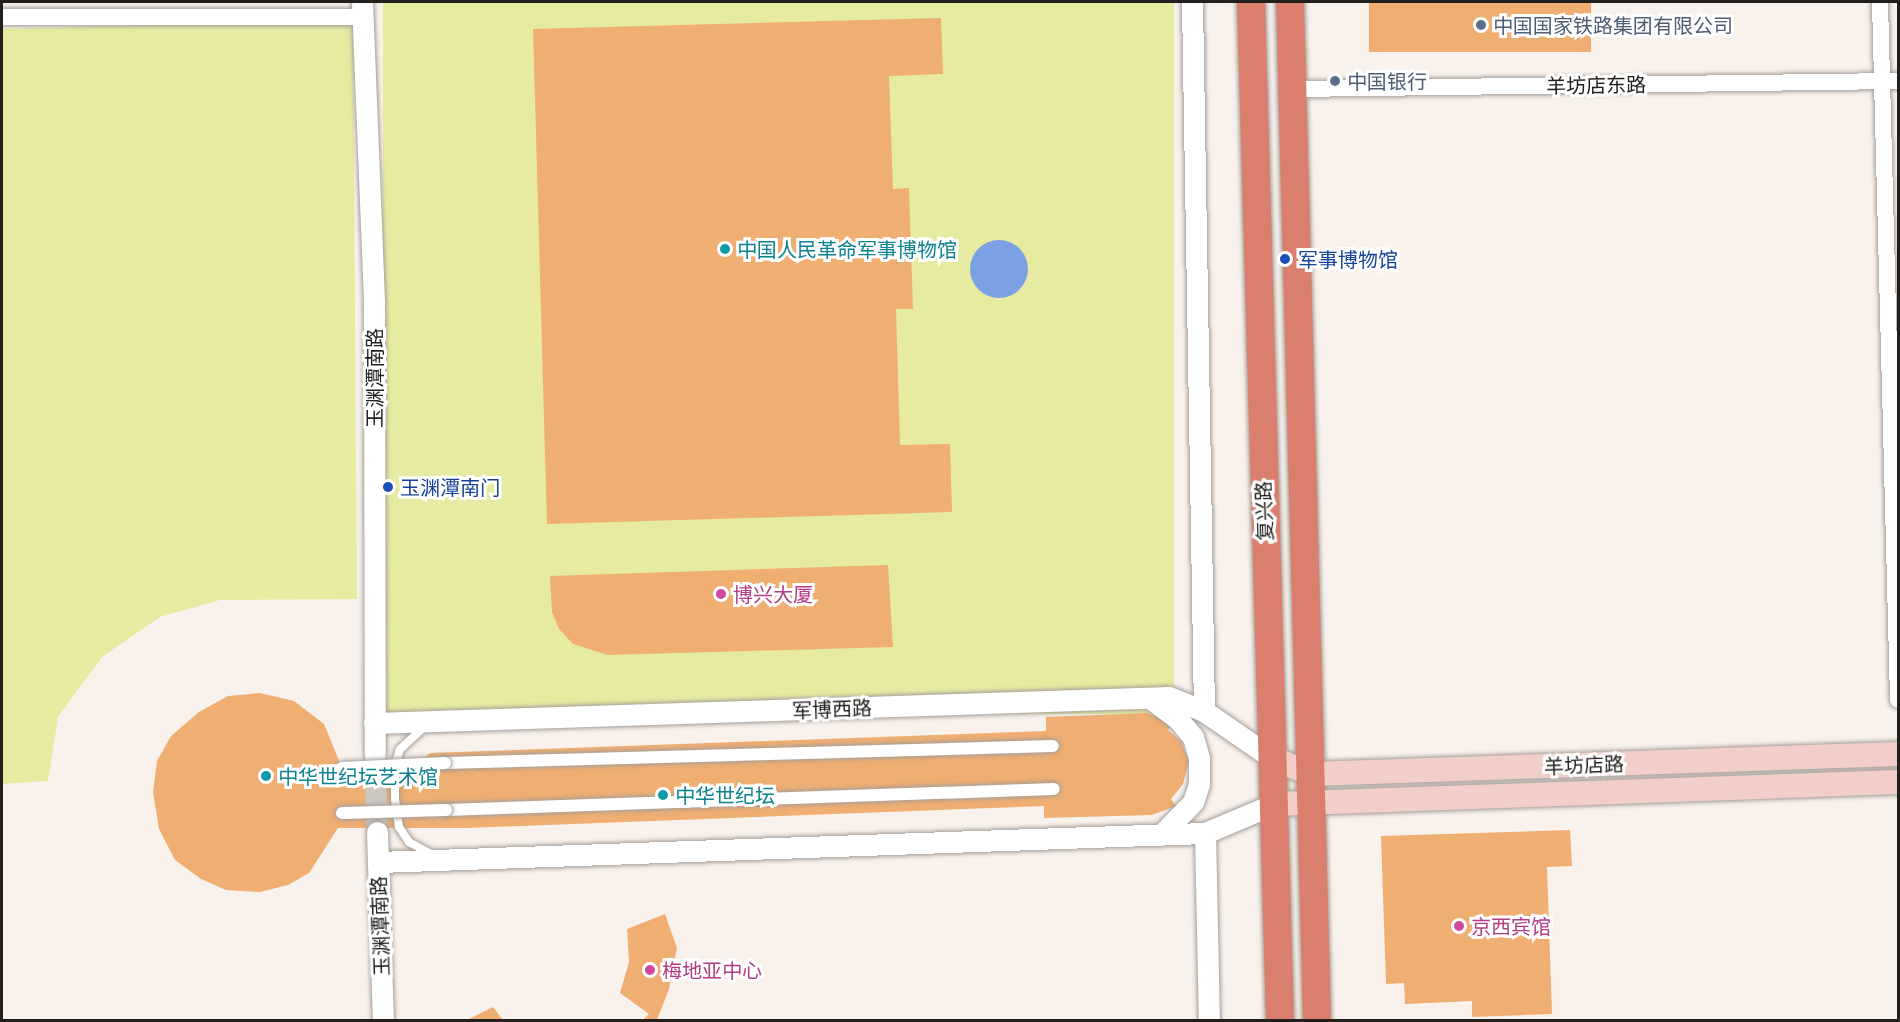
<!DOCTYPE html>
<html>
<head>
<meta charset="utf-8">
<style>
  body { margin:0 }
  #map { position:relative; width:1900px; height:1022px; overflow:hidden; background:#f9f2ec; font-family:"IBM Plex Serif","Noto Sans SC",serif }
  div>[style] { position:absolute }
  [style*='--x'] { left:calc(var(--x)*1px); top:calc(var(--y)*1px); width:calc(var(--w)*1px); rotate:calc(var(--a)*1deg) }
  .green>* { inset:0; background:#e7eba1; transform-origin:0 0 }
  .water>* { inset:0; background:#7ba0e3 }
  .round { border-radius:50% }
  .building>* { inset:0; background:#efae72; transform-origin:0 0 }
  .tertiary-tunnel>* { height:21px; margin-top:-10.5px; transform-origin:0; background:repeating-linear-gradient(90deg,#cec8c3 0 21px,transparent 0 31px) }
  .roads { filter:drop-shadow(0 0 2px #a59e99) drop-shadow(0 0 2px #a59e99) }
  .service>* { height:8px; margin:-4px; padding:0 4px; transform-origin:4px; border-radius:4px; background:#fff }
  .pedestrian>* { height:12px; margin:-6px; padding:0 6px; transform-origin:6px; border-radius:6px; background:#fff }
  .minor>* { height:16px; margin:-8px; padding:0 8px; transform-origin:8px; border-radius:8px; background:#fff }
  .tertiary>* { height:21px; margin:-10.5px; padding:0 10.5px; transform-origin:10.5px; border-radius:10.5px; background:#fff }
  .secondary>* { height:24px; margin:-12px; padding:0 12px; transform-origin:12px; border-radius:12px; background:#f1cfc8 }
  .trunk>* { height:28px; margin:-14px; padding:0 14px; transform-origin:14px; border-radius:14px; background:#da7f6e }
  .bridges { filter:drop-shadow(0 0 2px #a59e99) drop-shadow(0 0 2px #a59e99) }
  .pedestrian-bridge>* { height:12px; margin:-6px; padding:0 6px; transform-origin:6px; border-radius:6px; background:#fff }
  .dots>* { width:16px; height:16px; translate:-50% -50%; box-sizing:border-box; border:3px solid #fff; border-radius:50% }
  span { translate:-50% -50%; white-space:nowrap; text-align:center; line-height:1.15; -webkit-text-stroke:6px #fff; paint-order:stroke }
  .service-label { font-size:20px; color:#4e5e75 }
  .left { translate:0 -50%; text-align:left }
  .street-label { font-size:20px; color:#221f1d }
  .culture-label { font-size:20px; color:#0d838f }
  .transit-label { font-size:20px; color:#164399 }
  .hotel-label { font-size:20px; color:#b23c85 }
  .frame { position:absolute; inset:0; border:3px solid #221f1d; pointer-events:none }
</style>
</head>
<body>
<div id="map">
  <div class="green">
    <div style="left:383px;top:2px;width:791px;height:712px"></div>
    <div style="clip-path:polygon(353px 19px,357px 599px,220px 600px,160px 617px,102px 657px,58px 717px,48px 781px,2px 784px,2px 29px)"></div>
  </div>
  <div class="water">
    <div class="round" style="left:970px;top:240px;width:58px;height:58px"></div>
  </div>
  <div class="building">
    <div style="left:1369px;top:2px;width:222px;height:50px"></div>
    <div style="clip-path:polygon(941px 18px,943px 74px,889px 76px,893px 189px,909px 188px,913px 309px,896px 309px,900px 445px,950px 444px,952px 512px,547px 524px,533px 29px)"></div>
    <div style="clip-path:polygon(888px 565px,893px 647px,608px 655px,573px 644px,559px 629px,552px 612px,550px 576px)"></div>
    <div style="clip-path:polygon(260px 693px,294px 701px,324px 724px,340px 763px,424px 758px,430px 753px,1046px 731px,1046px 717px,1147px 713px,1172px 723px,1168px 730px,1181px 741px,1189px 761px,1183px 784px,1171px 799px,1176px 806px,1152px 815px,1044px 818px,1044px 806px,466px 828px,338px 828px,309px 873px,288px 885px,260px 892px,226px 890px,201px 879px,175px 860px,159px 829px,153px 792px,157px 761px,171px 736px,199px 712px,228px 696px)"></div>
    <div style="clip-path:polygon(1570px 830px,1572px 866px,1547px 867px,1552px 1014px,1472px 1017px,1472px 1001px,1405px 1004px,1404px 983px,1386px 984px,1381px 836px)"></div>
    <div style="clip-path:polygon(665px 914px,677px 948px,669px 989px,657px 1020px,643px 1020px,649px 1014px,620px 993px,629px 962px,627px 929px)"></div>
    <div style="clip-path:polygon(493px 1007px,503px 1020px,467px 1020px)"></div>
  </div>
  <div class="tertiary-tunnel">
    <div style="--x:375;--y:755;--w:77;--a:88.5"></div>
  </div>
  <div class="roads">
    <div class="service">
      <div style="--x:424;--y:727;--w:33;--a:137"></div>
      <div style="--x:400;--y:749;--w:17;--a:107"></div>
      <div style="--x:395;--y:765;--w:34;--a:90"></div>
      <div style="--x:395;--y:799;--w:28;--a:82"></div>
      <div style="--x:399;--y:827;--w:18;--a:56"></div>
      <div style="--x:409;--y:842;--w:25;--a:29"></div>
    </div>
    <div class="pedestrian">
      <div style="--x:445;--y:763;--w:608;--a:-1.6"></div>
      <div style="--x:446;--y:810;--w:608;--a:-1.98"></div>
    </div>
    <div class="minor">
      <div style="--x:1880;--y:2;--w:698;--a:88.52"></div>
      <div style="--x:2;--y:17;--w:361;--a:0"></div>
      <div style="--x:1293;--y:89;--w:605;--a:-0.76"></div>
    </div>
    <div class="tertiary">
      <div style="--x:362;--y:2;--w:301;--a:87.7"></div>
      <div style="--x:374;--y:303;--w:452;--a:89.9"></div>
      <div style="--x:1192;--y:2;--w:709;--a:89.03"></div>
      <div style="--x:1150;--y:698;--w:34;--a:37"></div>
      <div style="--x:1177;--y:718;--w:25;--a:50"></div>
      <div style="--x:1193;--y:737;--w:22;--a:74"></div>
      <div style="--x:1199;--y:758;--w:26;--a:90"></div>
      <div style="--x:1199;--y:784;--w:19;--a:108"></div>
      <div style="--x:1193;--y:802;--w:46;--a:134.1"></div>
      <div style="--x:374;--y:723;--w:795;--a:-1.87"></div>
      <div style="--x:1169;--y:697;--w:38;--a:22"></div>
      <div style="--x:1204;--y:711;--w:83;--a:34.7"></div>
      <div style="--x:377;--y:832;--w:188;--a:88.2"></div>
      <div style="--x:1205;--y:833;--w:187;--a:88.8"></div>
      <div style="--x:378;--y:862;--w:828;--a:-2.01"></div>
      <div style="--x:1205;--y:833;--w:75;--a:-22.8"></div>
    </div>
    <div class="secondary">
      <div style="--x:1272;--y:758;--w:42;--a:22.3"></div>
      <div style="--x:1311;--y:774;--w:587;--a:-1.95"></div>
      <div style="--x:1274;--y:804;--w:624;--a:-2.02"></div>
    </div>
    <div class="trunk">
      <div style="--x:1251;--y:2;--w:1018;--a:88.37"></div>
      <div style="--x:1290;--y:2;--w:1018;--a:88.48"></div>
    </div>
  </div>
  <div class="bridges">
    <div class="pedestrian-bridge">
      <div style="--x:342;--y:768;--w:103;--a:-2.8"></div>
      <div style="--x:342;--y:813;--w:104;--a:-1.7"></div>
    </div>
  </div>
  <div class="dots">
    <div style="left:1481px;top:25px;background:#5c6f8a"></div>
    <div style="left:1335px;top:81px;background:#5c6f8a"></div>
    <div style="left:725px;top:249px;background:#0f9aa8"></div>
    <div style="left:1285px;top:259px;background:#1a4fb4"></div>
    <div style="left:388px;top:487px;background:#1a4fb4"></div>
    <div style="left:721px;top:594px;background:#d1479c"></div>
    <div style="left:266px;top:776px;background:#0f9aa8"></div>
    <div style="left:663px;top:795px;background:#0f9aa8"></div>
    <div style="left:1459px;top:926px;background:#d1479c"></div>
    <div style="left:650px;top:970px;background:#d1479c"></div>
  </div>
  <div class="service-label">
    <span class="left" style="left:1493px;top:25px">中国国家铁路集团有限公司</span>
    <span class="left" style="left:1347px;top:81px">中国银行</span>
  </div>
  <div class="street-label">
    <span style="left:1596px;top:85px;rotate:-1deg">羊坊店东路</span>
    <span style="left:374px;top:378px;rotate:-90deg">玉渊潭南路</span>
    <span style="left:1264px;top:511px;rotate:-92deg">复兴路</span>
    <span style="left:832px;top:709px;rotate:-2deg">军博西路</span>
    <span style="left:1584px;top:765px;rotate:-2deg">羊坊店路</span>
    <span style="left:380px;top:926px;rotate:-92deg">玉渊潭南路</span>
  </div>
  <div class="culture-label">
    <span class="left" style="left:737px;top:249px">中国人民革命军事博物馆</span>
    <span class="left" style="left:278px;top:776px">中华世纪坛艺术馆</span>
    <span class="left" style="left:675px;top:795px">中华世纪坛</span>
  </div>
  <div class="transit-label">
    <span class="left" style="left:1298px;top:259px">军事博物馆</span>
    <span class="left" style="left:400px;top:487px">玉渊潭南门</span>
  </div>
  <div class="hotel-label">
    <span class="left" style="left:733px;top:594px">博兴大厦</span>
    <span class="left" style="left:1471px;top:926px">京西宾馆</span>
    <span class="left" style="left:662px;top:970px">梅地亚中心</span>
  </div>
  <div class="frame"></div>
</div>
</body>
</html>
